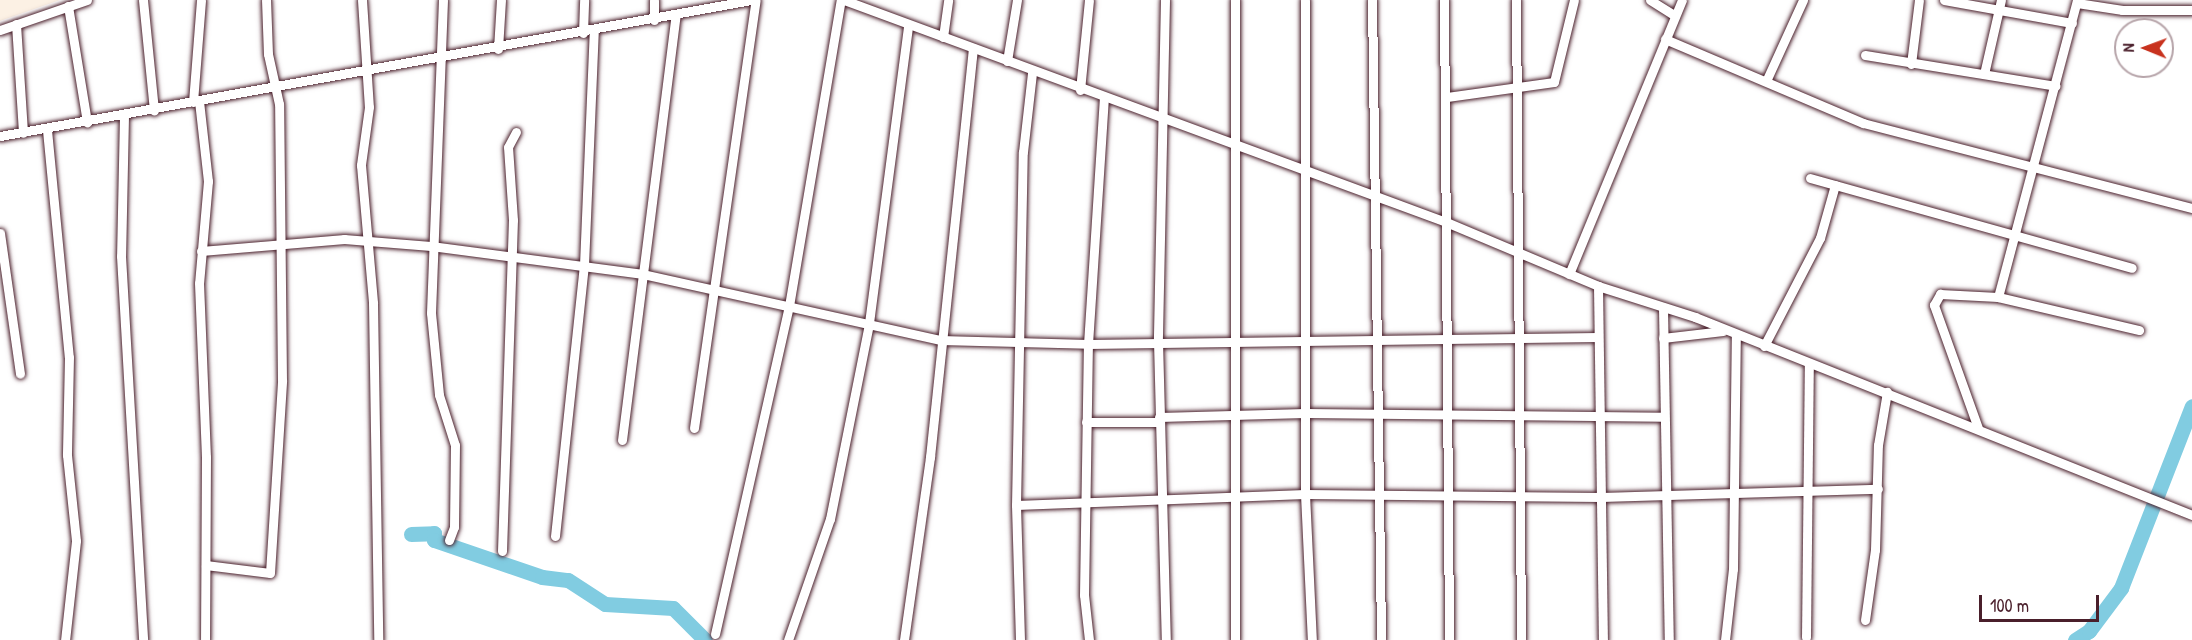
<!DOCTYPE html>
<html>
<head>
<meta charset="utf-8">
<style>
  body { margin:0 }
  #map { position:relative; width:2192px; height:640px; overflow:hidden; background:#fff; font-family:"Patrick Hand",sans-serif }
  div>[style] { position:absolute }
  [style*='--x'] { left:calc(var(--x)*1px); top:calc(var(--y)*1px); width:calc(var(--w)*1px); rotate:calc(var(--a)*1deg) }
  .built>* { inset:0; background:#fcf1e4 }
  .river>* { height:15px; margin:-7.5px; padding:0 7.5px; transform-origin:7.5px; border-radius:7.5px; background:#81cce1 }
  .roads { filter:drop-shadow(0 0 2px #4a1f2b) drop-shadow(0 0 2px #4a1f2b) }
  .minor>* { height:9px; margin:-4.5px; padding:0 4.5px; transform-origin:4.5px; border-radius:4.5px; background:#fff }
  span { translate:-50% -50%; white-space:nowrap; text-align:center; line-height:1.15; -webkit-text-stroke:4.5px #fff; paint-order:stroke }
  .north { position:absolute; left:2114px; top:18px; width:60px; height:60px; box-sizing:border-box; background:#fff; border:2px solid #b7a5aa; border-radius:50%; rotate:271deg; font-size:16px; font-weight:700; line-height:24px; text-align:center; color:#4a1f2b }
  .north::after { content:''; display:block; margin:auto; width:21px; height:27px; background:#c8321e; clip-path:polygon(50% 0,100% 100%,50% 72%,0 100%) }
  .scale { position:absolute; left:1979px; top:595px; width:120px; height:27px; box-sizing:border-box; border:3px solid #4a1f2b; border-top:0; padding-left:8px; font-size:18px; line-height:21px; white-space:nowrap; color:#4a1f2b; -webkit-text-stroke:4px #fff; paint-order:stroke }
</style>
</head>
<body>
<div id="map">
  <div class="built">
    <div style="clip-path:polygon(0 0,60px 0,0 21px)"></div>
  </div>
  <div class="river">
    <div style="--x:411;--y:534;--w:23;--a:-2"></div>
    <div style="--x:434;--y:533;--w:7;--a:90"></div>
    <div style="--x:434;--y:540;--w:114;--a:18.9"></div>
    <div style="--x:542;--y:577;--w:26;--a:7"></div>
    <div style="--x:568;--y:580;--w:44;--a:33"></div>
    <div style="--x:605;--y:604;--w:68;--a:3.4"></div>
    <div style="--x:673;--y:608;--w:45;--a:45"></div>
    <div style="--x:2075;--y:640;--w:17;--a:-33"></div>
    <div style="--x:2089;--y:631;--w:54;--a:-53.3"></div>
    <div style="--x:2121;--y:588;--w:195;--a:-68.7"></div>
  </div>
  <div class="roads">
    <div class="minor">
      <div style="--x:143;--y:0;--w:111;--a:84.3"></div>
      <div style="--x:362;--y:0;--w:107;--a:86.3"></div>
      <div style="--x:369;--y:107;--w:59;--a:97.9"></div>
      <div style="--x:361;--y:165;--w:139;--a:85"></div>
      <div style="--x:373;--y:303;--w:337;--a:89.1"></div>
      <div style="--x:443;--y:0;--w:313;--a:92.2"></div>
      <div style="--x:431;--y:313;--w:82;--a:84.4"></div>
      <div style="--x:439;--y:395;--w:52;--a:72.3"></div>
      <div style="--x:455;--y:445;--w:82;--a:90.7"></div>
      <div style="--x:454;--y:527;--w:14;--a:111"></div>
      <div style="--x:654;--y:0;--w:20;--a:90"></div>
      <div style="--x:844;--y:0;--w:642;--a:20.24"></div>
      <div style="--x:1446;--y:222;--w:165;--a:22.8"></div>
      <div style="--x:1598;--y:286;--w:102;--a:17.7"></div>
      <div style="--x:1695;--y:317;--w:535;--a:21.72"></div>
      <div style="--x:1165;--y:0;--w:341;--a:91.2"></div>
      <div style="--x:1158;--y:341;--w:299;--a:88.5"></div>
      <div style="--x:1235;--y:0;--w:640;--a:90"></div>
      <div style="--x:1305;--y:0;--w:494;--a:90"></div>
      <div style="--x:1305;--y:494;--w:146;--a:87.3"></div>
      <div style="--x:1372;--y:0;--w:640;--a:89.19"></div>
      <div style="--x:1444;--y:0;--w:640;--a:89.55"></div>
      <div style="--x:1516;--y:0;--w:640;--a:89.55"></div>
      <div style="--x:1650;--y:0;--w:28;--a:32"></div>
      <div style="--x:1944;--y:0;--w:130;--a:10.2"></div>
      <div style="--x:2077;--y:3;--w:46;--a:8.8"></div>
      <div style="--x:2122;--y:10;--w:70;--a:0"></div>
      <div style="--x:68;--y:6;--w:118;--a:80.7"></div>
      <div style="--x:16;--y:24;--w:109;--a:86.3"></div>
      <div style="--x:0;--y:30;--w:92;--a:-19"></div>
      <div style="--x:583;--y:33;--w:33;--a:-88"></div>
      <div style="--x:943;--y:37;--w:37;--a:-82"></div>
      <div style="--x:1665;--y:39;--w:215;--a:23"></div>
      <div style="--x:1863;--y:123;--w:340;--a:14.5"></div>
      <div style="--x:498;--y:49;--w:49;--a:-86.5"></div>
      <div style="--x:1865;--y:55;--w:193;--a:9.2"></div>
      <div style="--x:1007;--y:61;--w:62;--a:-80.7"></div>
      <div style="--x:1911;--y:64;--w:64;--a:-82.9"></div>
      <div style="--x:1984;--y:74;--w:76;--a:-77.1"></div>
      <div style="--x:1767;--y:79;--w:87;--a:-65.5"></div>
      <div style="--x:1080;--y:90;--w:90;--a:-84.3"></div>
      <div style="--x:1447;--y:97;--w:108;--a:-8"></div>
      <div style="--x:1554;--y:82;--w:84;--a:-76.3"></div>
      <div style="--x:199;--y:101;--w:81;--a:83.6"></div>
      <div style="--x:208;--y:181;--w:102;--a:95"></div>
      <div style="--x:199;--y:283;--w:174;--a:87.7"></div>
      <div style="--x:206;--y:457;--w:183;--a:90.3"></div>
      <div style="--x:193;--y:102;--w:102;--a:-85.5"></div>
      <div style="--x:124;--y:116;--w:140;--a:91.2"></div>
      <div style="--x:121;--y:256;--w:385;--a:86.7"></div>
      <div style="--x:47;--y:130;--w:228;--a:84.5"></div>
      <div style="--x:69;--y:357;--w:98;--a:91.2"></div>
      <div style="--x:67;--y:455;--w:86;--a:84"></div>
      <div style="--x:76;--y:541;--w:100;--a:96.3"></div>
      <div style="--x:0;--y:136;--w:763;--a:-10.26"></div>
      <div style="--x:1810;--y:178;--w:334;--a:15.6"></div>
      <div style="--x:0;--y:233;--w:142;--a:81.9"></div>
      <div style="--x:201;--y:251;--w:144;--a:-4.8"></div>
      <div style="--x:344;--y:239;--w:87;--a:4.6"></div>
      <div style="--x:431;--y:246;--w:214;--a:7.5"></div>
      <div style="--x:643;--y:274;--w:304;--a:12.5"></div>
      <div style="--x:940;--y:340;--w:148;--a:1.5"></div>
      <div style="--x:1088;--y:344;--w:510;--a:-0.79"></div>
      <div style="--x:1569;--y:274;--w:296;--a:-67.6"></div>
      <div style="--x:1598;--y:286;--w:354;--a:89.2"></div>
      <div style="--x:1998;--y:297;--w:145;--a:13.2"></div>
      <div style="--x:1663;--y:308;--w:332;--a:89"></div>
      <div style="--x:1663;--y:338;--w:60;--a:-6.7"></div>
      <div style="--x:1764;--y:346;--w:122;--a:-62.6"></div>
      <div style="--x:1820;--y:238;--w:55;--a:-74.2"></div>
      <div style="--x:1159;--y:417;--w:146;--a:-1.6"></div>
      <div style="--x:1305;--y:413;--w:358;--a:0.6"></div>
      <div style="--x:1086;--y:422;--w:73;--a:0"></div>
      <div style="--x:694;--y:428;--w:432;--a:-81.8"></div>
      <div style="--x:1978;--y:428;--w:131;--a:-109.7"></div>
      <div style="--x:1934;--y:305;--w:13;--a:-61"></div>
      <div style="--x:1940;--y:294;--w:58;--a:3"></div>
      <div style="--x:1998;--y:297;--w:307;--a:-75.1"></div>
      <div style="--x:622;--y:440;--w:428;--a:-82.8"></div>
      <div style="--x:1016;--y:505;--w:289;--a:-2.2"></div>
      <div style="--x:1305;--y:494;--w:296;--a:0.6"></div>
      <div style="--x:1601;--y:497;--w:277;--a:-1.7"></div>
      <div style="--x:555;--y:536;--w:273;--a:-83.9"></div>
      <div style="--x:584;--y:265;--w:234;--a:-87.6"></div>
      <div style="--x:502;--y:551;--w:331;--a:-88.1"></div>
      <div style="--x:513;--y:220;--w:73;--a:-93.9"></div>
      <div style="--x:508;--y:147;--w:17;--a:-62"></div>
      <div style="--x:206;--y:565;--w:64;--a:7.1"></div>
      <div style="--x:270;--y:573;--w:193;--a:-86.4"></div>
      <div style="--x:282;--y:380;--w:276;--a:-90.6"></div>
      <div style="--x:279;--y:104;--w:51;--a:-102.4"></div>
      <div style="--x:268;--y:54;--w:54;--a:-92.1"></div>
      <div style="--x:1865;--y:620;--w:71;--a:-81.9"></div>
      <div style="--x:1875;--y:550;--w:105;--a:-88.4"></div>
      <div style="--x:1878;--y:445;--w:54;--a:-80.4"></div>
      <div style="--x:715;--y:634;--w:336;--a:-77.3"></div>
      <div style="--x:789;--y:306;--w:310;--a:-80.4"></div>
      <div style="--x:1806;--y:637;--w:274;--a:-89.4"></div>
      <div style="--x:788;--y:640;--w:128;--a:-70.9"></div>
      <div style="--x:830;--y:519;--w:200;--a:-78.7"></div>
      <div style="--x:869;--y:323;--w:301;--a:-82.5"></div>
      <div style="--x:904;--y:640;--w:185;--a:-81.9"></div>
      <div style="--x:930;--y:457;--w:411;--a:-84"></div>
      <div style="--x:1020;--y:640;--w:135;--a:-91.7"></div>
      <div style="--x:1016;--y:505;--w:353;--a:-88.9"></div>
      <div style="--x:1023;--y:152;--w:80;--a:-83.5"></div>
      <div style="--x:1089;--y:640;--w:45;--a:-96.3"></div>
      <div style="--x:1084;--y:595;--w:251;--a:-89.1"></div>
      <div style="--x:1088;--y:344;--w:246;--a:-86.3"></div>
      <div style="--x:1725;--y:640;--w:71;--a:-83.6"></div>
      <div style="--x:1733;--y:569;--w:233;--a:-89.3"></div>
    </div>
  </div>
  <div class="north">N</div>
  <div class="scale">100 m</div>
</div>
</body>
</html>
